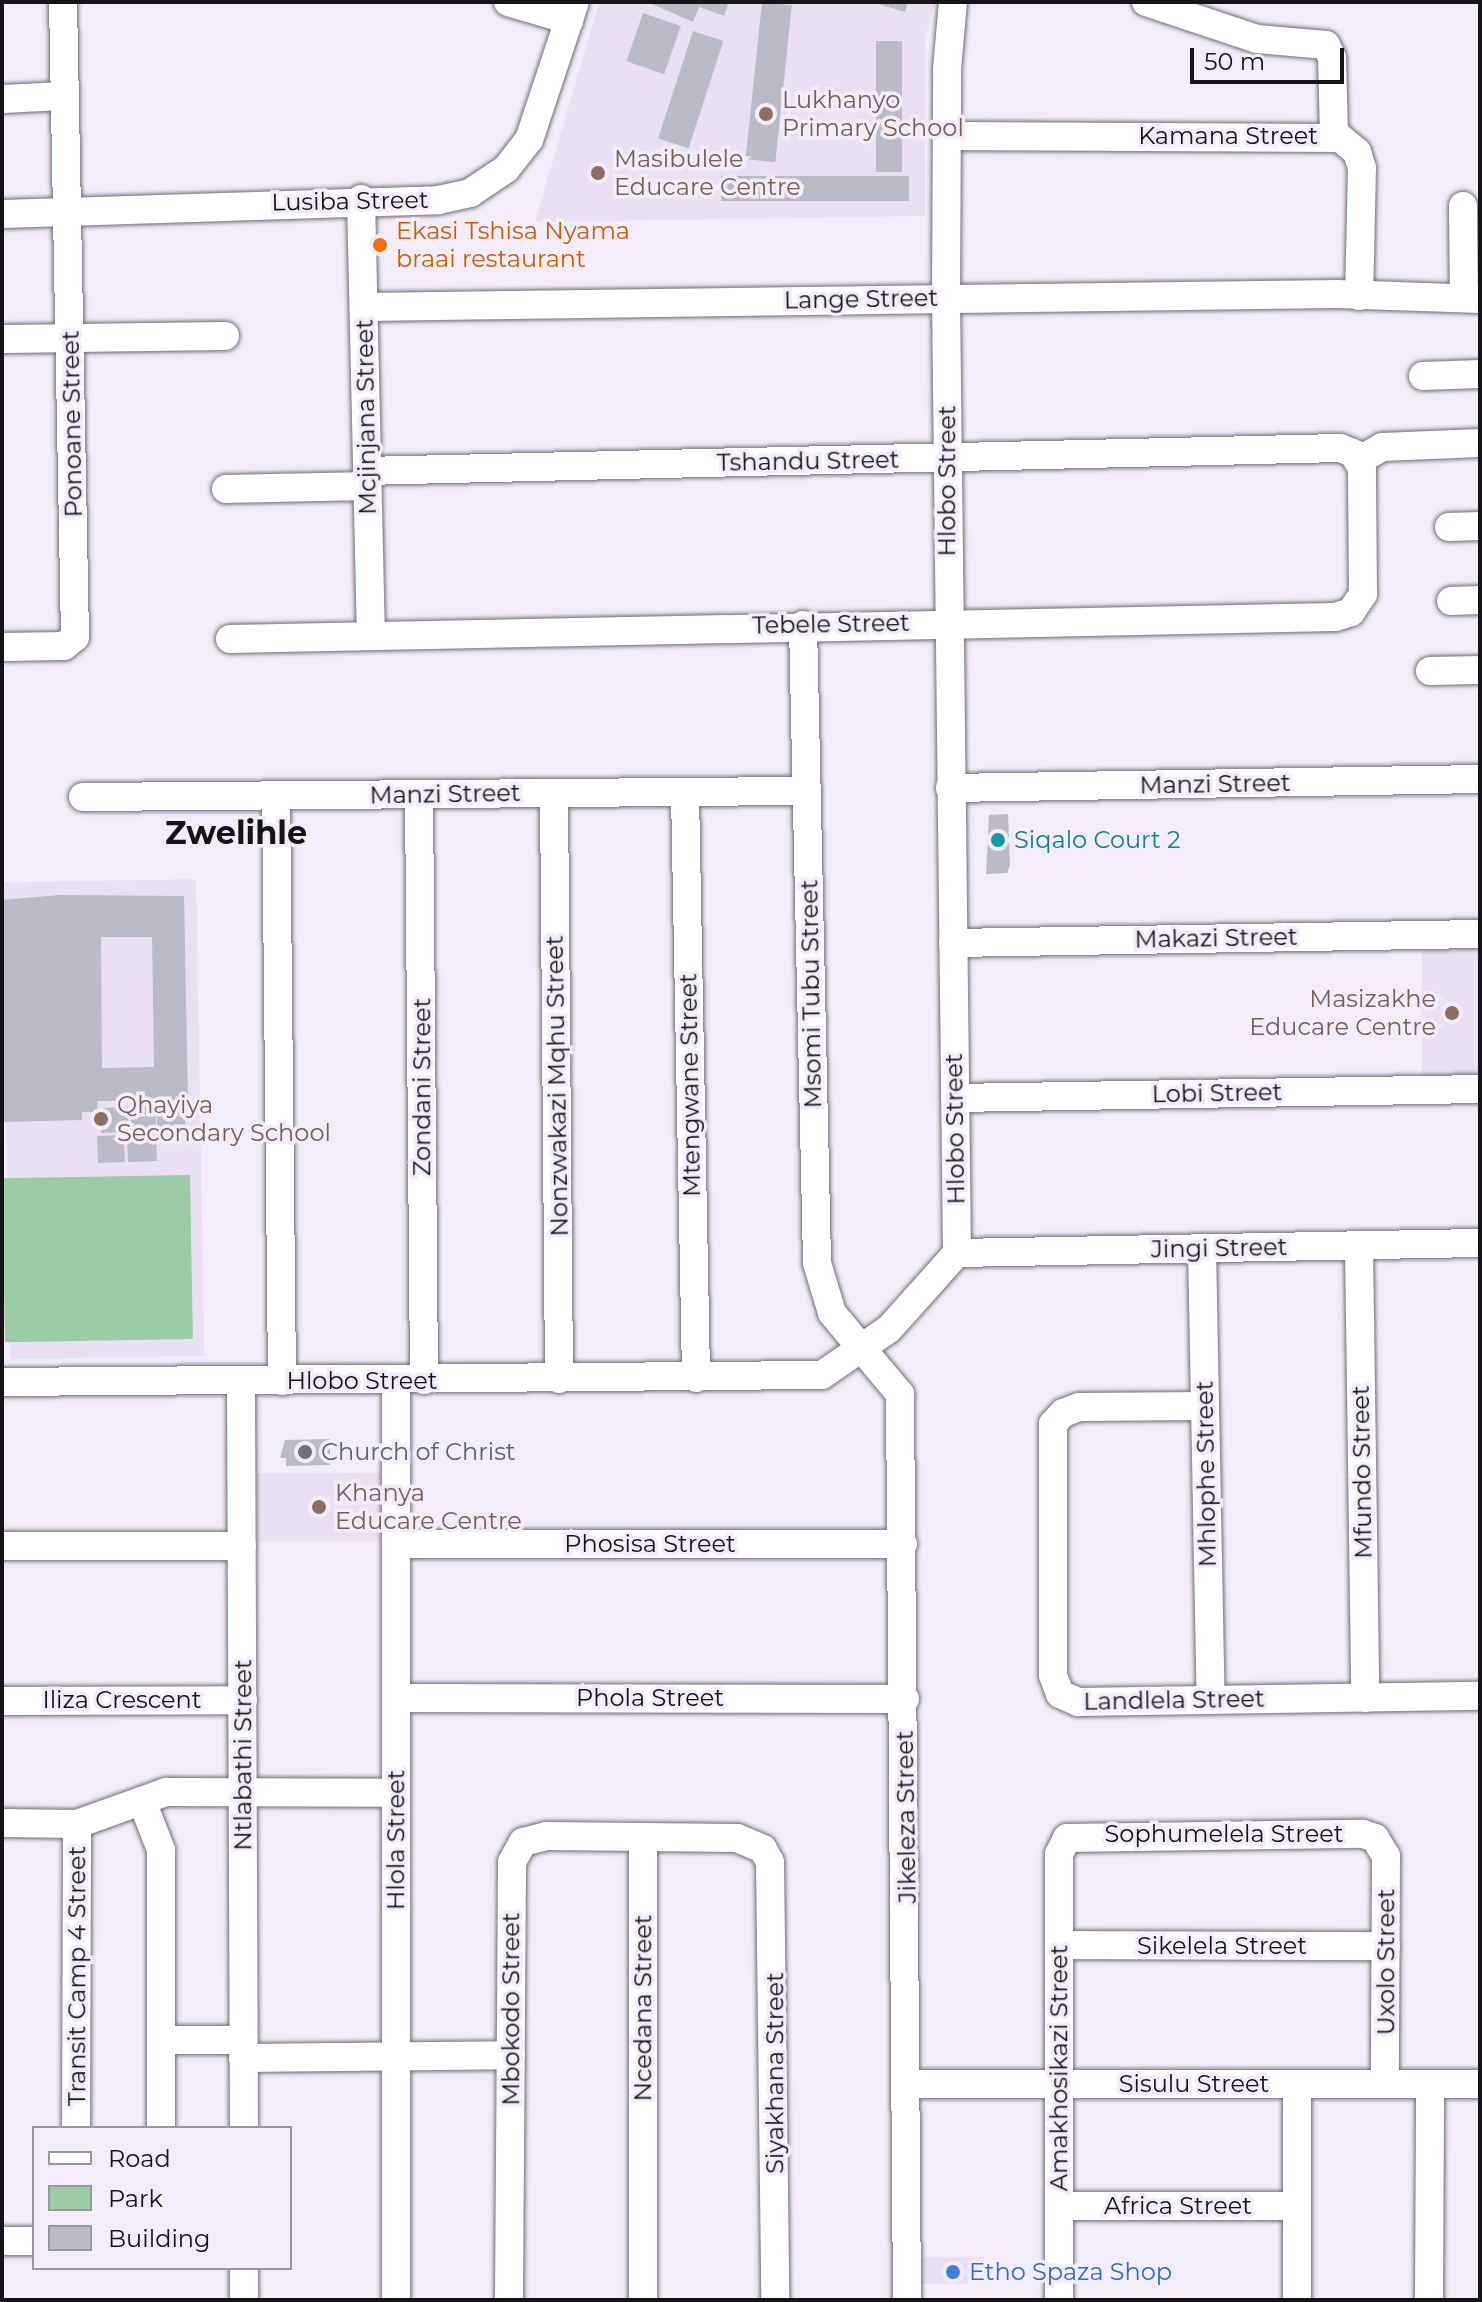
<!DOCTYPE html>
<html>
<head>
<meta charset="utf-8">
<style>
  body { margin:0 }
  #map { position:relative; width:1482px; height:2302px; overflow:hidden; background:#f3edfa; font-family:Montserrat,sans-serif }
  div>[style] { position:absolute }
  [style*='--x'] { left:calc(var(--x)*1px); top:calc(var(--y)*1px); width:calc(var(--w)*1px); rotate:calc(var(--a)*1deg) }
  .built>* { inset:0; background:#e9e0f4; transform-origin:0 0 }
  .green>* { inset:0; background:#9ccba7; transform-origin:0 0 }
  .building>* { inset:0; background:#bbbbc8; transform-origin:0 0 }
  .roads { filter:drop-shadow(0 0 2px #706b76) drop-shadow(0 0 2px #706b76) }
  .minor>* { height:28px; margin:-14px; padding:0 14px; transform-origin:14px; border-radius:14px; background:#fff }
  .dots>* { width:22px; height:22px; translate:-50% -50%; box-sizing:border-box; border:4px solid #f3edfa; border-radius:50% }
  span { translate:-50% -50%; white-space:nowrap; text-align:center; line-height:1.15; -webkit-text-stroke:7px #f3edfa; paint-order:stroke }
  .education-label { font-size:24px; color:#785e54 }
  .left { translate:0 -50%; text-align:left }
  .right { translate:-100% -50%; text-align:right }
  .street-label { font-size:24px; color:#151317 }
  .food-label { font-size:24px; color:#c56008 }
  .culture-label { font-size:24px; color:#0d838f }
  .worship-label { font-size:24px; color:#5b616d }
  .shop-label { font-size:24px; color:#366cbe }
  .district-label { font-size:32px; color:#151317; font-weight:700 }
  .frame { position:absolute; inset:0; border:4px solid #151317; pointer-events:none }
  .legend { position:absolute; left:32px; top:2126px; width:260px; height:144px; box-sizing:border-box; background:#f3edfa; border:2px solid #9a969f; margin:0; padding:10px 14px; list-style:none; font-size:24px; color:#151317 }
  .legend li { display:flex; align-items:center; gap:16px; height:40px }
  .legend b { width:40px; border:2px solid #9a969f }
  .scale { position:absolute; left:1190px; top:48px; width:154px; height:36px; box-sizing:border-box; border:4px solid #151317; border-top:0; padding-left:10px; font-size:24px; line-height:28px; white-space:nowrap; color:#151317; -webkit-text-stroke:6px #f3edfa; paint-order:stroke }
</style>
</head>
<body>
<div id="map">
  <div class="built">
    <div style="clip-path:polygon(599px 2px,935px 2px,925px 38px,925px 216px,535px 222px)"></div>
    <div style="left:196px;top:879px;width:477px;height:194px;rotate:89deg"></div>
    <div style="left:1480px;top:950px;width:125px;height:58px;rotate:90deg"></div>
    <div style="left:381px;top:1473px;width:68px;height:124px;rotate:90deg"></div>
    <div style="left:984px;top:2257px;width:27px;height:63px;rotate:90deg"></div>
  </div>
  <div class="green">
    <div style="left:190px;top:1175px;width:164px;height:188px;rotate:89deg"></div>
  </div>
  <div class="building">
    <div style="clip-path:polygon(647px 2px,729px 2px,724px 16px,699px 7px,693px 22px)"></div>
    <div style="left:762px;top:2px;width:30px;height:158px;rotate:6deg"></div>
    <div style="clip-path:polygon(872px 2px,908px 2px,905px 12px)"></div>
    <div style="left:643px;top:13px;width:40px;height:51px;rotate:19deg"></div>
    <div style="left:693px;top:31px;width:32px;height:113px;rotate:18deg"></div>
    <div style="left:902px;top:41px;width:131px;height:26px;rotate:90deg"></div>
    <div style="left:909px;top:176px;width:25px;height:188px;rotate:90deg"></div>
    <div style="clip-path:polygon(1008px 814px,1010px 866px,1007px 873px,986px 874px,989px 815px)"></div>
    <div style="clip-path:polygon(evenodd,59px 895px,184px 896px,188px 1100px,97px 1101px,98px 1112px,82px 1112px,82px 1120px,2px 1122px,2px 900px,59px 895px,101px 937px,152px 937px,154px 1067px,102px 1068px,101px 937px)"></div>
    <div style="left:157px;top:1102px;width:28px;height:25px"></div>
    <div style="left:128px;top:1107px;width:25px;height:28px;rotate:88deg"></div>
    <div style="left:156px;top:1107px;width:26px;height:25px;rotate:90deg"></div>
    <div style="left:124px;top:1135px;width:27px;height:27px;rotate:88deg"></div>
    <div style="left:156px;top:1135px;width:26px;height:29px;rotate:88deg"></div>
    <div style="clip-path:polygon(330px 1439px,330px 1465px,286px 1466px,286px 1458px,280px 1458px,285px 1440px)"></div>
  </div>
  <div class="roads">
    <div class="minor">
      <div style="--x:508;--y:2;--w:64;--a:16.4"></div>
      <div style="--x:1146;--y:2;--w:117;--a:18.4"></div>
      <div style="--x:1257;--y:39;--w:69;--a:5"></div>
      <div style="--x:1326;--y:45;--w:14;--a:65"></div>
      <div style="--x:1332;--y:58;--w:77;--a:88.5"></div>
      <div style="--x:2;--y:99;--w:62;--a:-2.8"></div>
      <div style="--x:949;--y:136;--w:391;--a:0.3"></div>
      <div style="--x:1340;--y:138;--w:22;--a:39"></div>
      <div style="--x:1357;--y:152;--w:17;--a:73"></div>
      <div style="--x:1362;--y:168;--w:128;--a:91.3"></div>
      <div style="--x:361;--y:199;--w:436;--a:88.7"></div>
      <div style="--x:1463;--y:206;--w:91;--a:89.4"></div>
      <div style="--x:2;--y:214;--w:436;--a:-1.8"></div>
      <div style="--x:438;--y:200;--w:33;--a:-12"></div>
      <div style="--x:470;--y:193;--w:43;--a:-33.7"></div>
      <div style="--x:506;--y:169;--w:37;--a:-52"></div>
      <div style="--x:529;--y:140;--w:145;--a:-71.6"></div>
      <div style="--x:364;--y:307;--w:973;--a:-0.77"></div>
      <div style="--x:1337;--y:294;--w:143;--a:2"></div>
      <div style="--x:2;--y:339;--w:223;--a:-0.8"></div>
      <div style="--x:1423;--y:376;--w:57;--a:-2"></div>
      <div style="--x:1359;--y:460;--w:26;--a:-29"></div>
      <div style="--x:1382;--y:447;--w:98;--a:-2.3"></div>
      <div style="--x:226;--y:489;--w:141;--a:-1.2"></div>
      <div style="--x:1449;--y:527;--w:31;--a:-2"></div>
      <div style="--x:1451;--y:601;--w:29;--a:-2"></div>
      <div style="--x:803;--y:625;--w:638;--a:88.74"></div>
      <div style="--x:817;--y:1263;--w:52;--a:73.3"></div>
      <div style="--x:832;--y:1313;--w:106;--a:50"></div>
      <div style="--x:900;--y:1394;--w:906;--a:89.56"></div>
      <div style="--x:230;--y:639;--w:1105;--a:-1.14"></div>
      <div style="--x:1335;--y:617;--w:17;--a:-17"></div>
      <div style="--x:1351;--y:612;--w:22;--a:-56"></div>
      <div style="--x:1363;--y:594;--w:126;--a:-90.5"></div>
      <div style="--x:1362;--y:468;--w:17;--a:-121"></div>
      <div style="--x:1353;--y:453;--w:14;--a:-159"></div>
      <div style="--x:1340;--y:448;--w:973;--a:178.65"></div>
      <div style="--x:2;--y:647;--w:62;--a:-0.9"></div>
      <div style="--x:64;--y:646;--w:14;--a:-39"></div>
      <div style="--x:75;--y:637;--w:635;--a:-91.08"></div>
      <div style="--x:1430;--y:671;--w:50;--a:-1.1"></div>
      <div style="--x:950;--y:788;--w:530;--a:-0.97"></div>
      <div style="--x:685;--y:792;--w:586;--a:88.92"></div>
      <div style="--x:554;--y:793;--w:586;--a:89.51"></div>
      <div style="--x:419;--y:794;--w:586;--a:89.51"></div>
      <div style="--x:276;--y:796;--w:585;--a:89.41"></div>
      <div style="--x:83;--y:797;--w:723;--a:-0.48"></div>
      <div style="--x:953;--y:943;--w:527;--a:-0.98"></div>
      <div style="--x:955;--y:1098;--w:525;--a:-0.98"></div>
      <div style="--x:1359;--y:1246;--w:452;--a:89.2"></div>
      <div style="--x:1202;--y:1248;--w:452;--a:88.9"></div>
      <div style="--x:957;--y:1253;--w:523;--a:-1.1"></div>
      <div style="--x:2;--y:1382;--w:820;--a:-0.49"></div>
      <div style="--x:822;--y:1375;--w:81;--a:-34.5"></div>
      <div style="--x:889;--y:1329;--w:102;--a:-48.2"></div>
      <div style="--x:957;--y:1253;--w:955;--a:-90.66"></div>
      <div style="--x:946;--y:298;--w:229;--a:-89.7"></div>
      <div style="--x:947;--y:69;--w:67;--a:-84.9"></div>
      <div style="--x:241;--y:1382;--w:746;--a:89.77"></div>
      <div style="--x:1204;--y:1406;--w:125;--a:179.5"></div>
      <div style="--x:1079;--y:1407;--w:17;--a:159"></div>
      <div style="--x:1063;--y:1413;--w:15;--a:132"></div>
      <div style="--x:1053;--y:1424;--w:251;--a:90"></div>
      <div style="--x:1053;--y:1675;--w:20;--a:70"></div>
      <div style="--x:1060;--y:1694;--w:20;--a:24"></div>
      <div style="--x:1078;--y:1702;--w:402;--a:-0.9"></div>
      <div style="--x:396;--y:1544;--w:507;--a:0"></div>
      <div style="--x:2;--y:1546;--w:240;--a:0"></div>
      <div style="--x:396;--y:1698;--w:509;--a:0.11"></div>
      <div style="--x:2;--y:1701;--w:241;--a:-0.2"></div>
      <div style="--x:142;--y:1801;--w:53;--a:68.8"></div>
      <div style="--x:161;--y:1850;--w:278;--a:90"></div>
      <div style="--x:2;--y:1823;--w:75;--a:0.8"></div>
      <div style="--x:77;--y:1824;--w:95;--a:-19.8"></div>
      <div style="--x:166;--y:1792;--w:230;--a:0.2"></div>
      <div style="--x:1059;--y:1945;--w:327;--a:0.2"></div>
      <div style="--x:161;--y:2040;--w:82;--a:0"></div>
      <div style="--x:243;--y:2058;--w:268;--a:-0.6"></div>
      <div style="--x:907;--y:2084;--w:573;--a:0"></div>
      <div style="--x:1297;--y:2084;--w:216;--a:90"></div>
      <div style="--x:76;--y:2128;--w:304;--a:-89.8"></div>
      <div style="--x:1059;--y:2206;--w:238;--a:0"></div>
      <div style="--x:2;--y:2241;--w:32;--a:0"></div>
      <div style="--x:244;--y:2268;--w:32;--a:90"></div>
      <div style="--x:396;--y:2300;--w:920;--a:-90"></div>
      <div style="--x:509;--y:2300;--w:438;--a:-89.6"></div>
      <div style="--x:512;--y:1862;--w:23;--a:-61"></div>
      <div style="--x:523;--y:1842;--w:25;--a:-14"></div>
      <div style="--x:547;--y:1836;--w:190;--a:0.6"></div>
      <div style="--x:737;--y:1838;--w:28;--a:23"></div>
      <div style="--x:763;--y:1849;--w:15;--a:62"></div>
      <div style="--x:770;--y:1862;--w:438;--a:89.3"></div>
      <div style="--x:643;--y:2300;--w:462;--a:-90"></div>
      <div style="--x:1059;--y:2300;--w:446;--a:-90"></div>
      <div style="--x:1059;--y:1854;--w:18;--a:-63"></div>
      <div style="--x:1067;--y:1838;--w:296;--a:-0.8"></div>
      <div style="--x:1363;--y:1834;--w:13;--a:18"></div>
      <div style="--x:1375;--y:1838;--w:21;--a:59"></div>
      <div style="--x:1386;--y:1856;--w:228;--a:90.3"></div>
      <div style="--x:1429;--y:2300;--w:216;--a:-89.7"></div>
    </div>
  </div>
  <div class="dots">
    <div style="left:766px;top:114px;background:#8d6e63"></div>
    <div style="left:598px;top:173px;background:#8d6e63"></div>
    <div style="left:380px;top:245px;background:#e8710a"></div>
    <div style="left:998px;top:840px;background:#0f9aa8"></div>
    <div style="left:1452px;top:1013px;background:#8d6e63"></div>
    <div style="left:101px;top:1119px;background:#8d6e63"></div>
    <div style="left:305px;top:1452px;background:#6b7280"></div>
    <div style="left:319px;top:1507px;background:#8d6e63"></div>
    <div style="left:953px;top:2272px;background:#3f7fe0"></div>
  </div>
  <div class="education-label">
    <span class="left" style="left:782px;top:114px">Lukhanyo<br>Primary School</span>
    <span class="left" style="left:614px;top:173px">Masibulele<br>Educare Centre</span>
    <span class="right" style="left:1436px;top:1013px">Masizakhe<br>Educare Centre</span>
    <span class="left" style="left:117px;top:1119px">Qhayiya<br>Secondary School</span>
    <span class="left" style="left:335px;top:1507px">Khanya<br>Educare Centre</span>
  </div>
  <div class="street-label">
    <span style="left:1228px;top:136px">Kamana Street</span>
    <span style="left:350px;top:201px;rotate:-1deg">Lusiba Street</span>
    <span style="left:861px;top:299px;rotate:-1deg">Lange Street</span>
    <span style="left:366px;top:417px;rotate:-91deg">Mcjinjana Street</span>
    <span style="left:72px;top:424px;rotate:-91deg">Ponoane Street</span>
    <span style="left:808px;top:461px;rotate:-1deg">Tshandu Street</span>
    <span style="left:947px;top:481px;rotate:-90deg">Hlobo Street</span>
    <span style="left:831px;top:624px;rotate:-1deg">Tebele Street</span>
    <span style="left:1215px;top:784px;rotate:-1deg">Manzi Street</span>
    <span style="left:445px;top:794px;rotate:-1deg">Manzi Street</span>
    <span style="left:1216px;top:938px;rotate:-1deg">Makazi Street</span>
    <span style="left:811px;top:994px;rotate:-91deg">Msomi Tubu Street</span>
    <span style="left:690px;top:1085px;rotate:-91deg">Mtengwane Street</span>
    <span style="left:557px;top:1086px;rotate:-91deg">Nonzwakazi Mqhu Street</span>
    <span style="left:422px;top:1087px;rotate:-90deg">Zondani Street</span>
    <span style="left:1217px;top:1093px;rotate:-1deg">Lobi Street</span>
    <span style="left:955px;top:1129px;rotate:-91deg">Hlobo Street</span>
    <span style="left:1219px;top:1248px;rotate:-1deg">Jingi Street</span>
    <span style="left:362px;top:1381px">Hlobo Street</span>
    <span style="left:1362px;top:1472px;rotate:-91deg">Mfundo Street</span>
    <span style="left:1206px;top:1474px;rotate:-91deg">Mhlophe Street</span>
    <span style="left:650px;top:1544px">Phosisa Street</span>
    <span style="left:650px;top:1698px">Phola Street</span>
    <span style="left:122px;top:1700px">Iliza Crescent</span>
    <span style="left:1174px;top:1700px;rotate:-1deg">Landlela Street</span>
    <span style="left:243px;top:1755px;rotate:-90deg">Ntlabathi Street</span>
    <span style="left:906px;top:1817px;rotate:-91deg">Jikeleza Street</span>
    <span style="left:1224px;top:1834px">Sophumelela Street</span>
    <span style="left:396px;top:1840px;rotate:-90deg">Hlola Street</span>
    <span style="left:1222px;top:1946px">Sikelela Street</span>
    <span style="left:1386px;top:1962px;rotate:-90deg">Uxolo Street</span>
    <span style="left:77px;top:1976px;rotate:-90deg">Transit Camp 4 Street</span>
    <span style="left:643px;top:2008px;rotate:-90deg">Ncedana Street</span>
    <span style="left:511px;top:2009px;rotate:-90deg">Mbokodo Street</span>
    <span style="left:1059px;top:2068px;rotate:-90deg">Amakhosikazi Street</span>
    <span style="left:775px;top:2073px;rotate:-90deg">Siyakhana Street</span>
    <span style="left:1194px;top:2084px">Sisulu Street</span>
    <span style="left:1178px;top:2206px">Africa Street</span>
  </div>
  <div class="food-label">
    <span class="left" style="left:396px;top:245px">Ekasi Tshisa Nyama<br>braai restaurant</span>
  </div>
  <div class="culture-label">
    <span class="left" style="left:1014px;top:840px">Siqalo Court 2</span>
  </div>
  <div class="worship-label">
    <span class="left" style="left:321px;top:1452px">Church of Christ</span>
  </div>
  <div class="shop-label">
    <span class="left" style="left:969px;top:2272px">Etho Spaza Shop</span>
  </div>
  <div class="district-label">
    <span style="left:236px;top:833px">Zwelihle</span>
  </div>
  <div class="frame"></div>
  <ul class="legend">
  <li><b style="height:10px;background:#fff"></b>Road</li>
  <li><b style="height:22px;background:#9ccba7"></b>Park</li>
  <li><b style="height:22px;background:#bbbbc8"></b>Building</li>
  </ul>
  <div class="scale">50 m</div>
</div>
</body>
</html>
